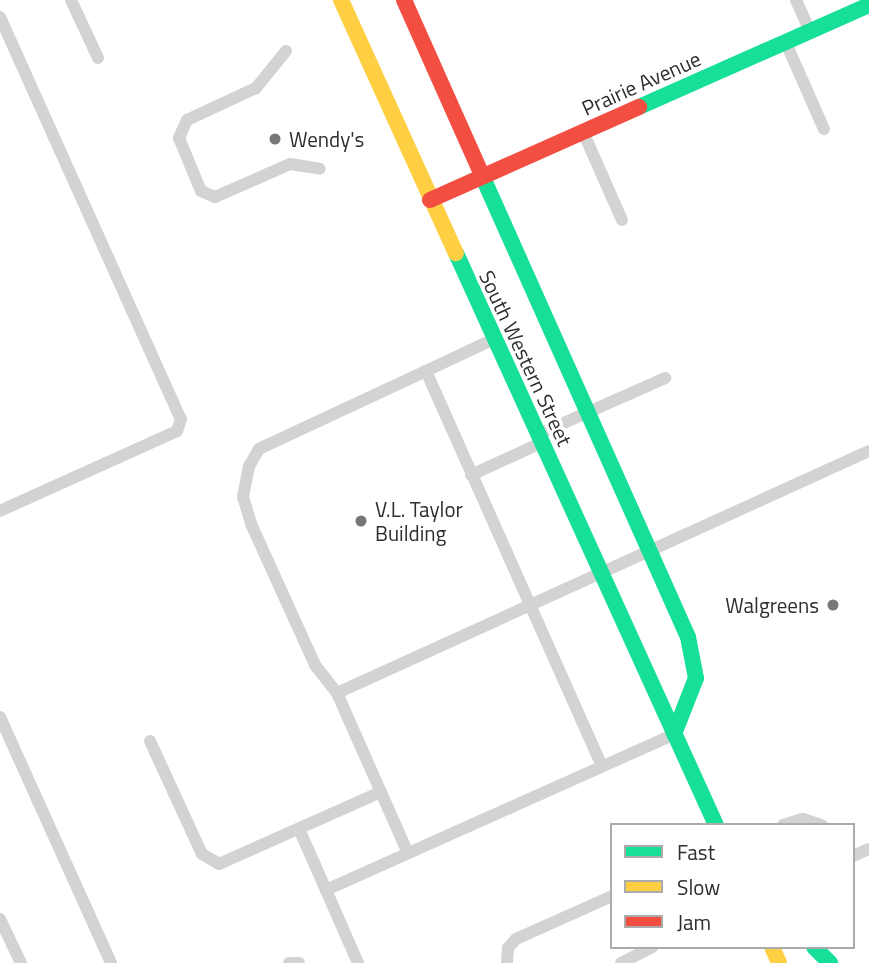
<!DOCTYPE html>
<html>
<head>
<meta charset="utf-8">
<style>
  body { margin:0 }
  #map { position:relative; width:869px; height:963px; overflow:hidden; background:#fff; font-family:"Titillium Web",sans-serif }
  div>[style] { position:absolute }
  [style*='--x'] { left:calc(var(--x)*1px); top:calc(var(--y)*1px); width:calc(var(--w)*1px); rotate:calc(var(--a)*1deg) }
  .lane>* { height:12px; margin:-6px; padding:0 6px; transform-origin:6px; border-radius:6px; background:#d3d3d3 }
  .fast>* { height:16px; margin:-8px; padding:0 8px; transform-origin:8px; border-radius:8px; background:#16e098 }
  .slow>* { height:16px; margin:-8px; padding:0 8px; transform-origin:8px; border-radius:8px; background:#ffcf43 }
  .jam>* { height:16px; margin:-8px; padding:0 8px; transform-origin:8px; border-radius:8px; background:#f24e42 }
  .dots>* { width:19px; height:19px; translate:-50% -50%; box-sizing:border-box; border:4px solid #fff; border-radius:50% }
  span { translate:-50% -50%; white-space:nowrap; text-align:center; line-height:1.15; -webkit-text-stroke:7px #fff; paint-order:stroke }
  .street-label { font-size:21px; color:#2e2e2e }
  .poi-label { font-size:21px; color:#2e2e2e }
  .left { translate:0 -50%; text-align:left }
  .right { translate:-100% -50%; text-align:right }
  .legend { position:absolute; left:610px; top:823px; width:245px; height:126px; box-sizing:border-box; background:#fff; border:2px solid #ababab; margin:0; padding:9px 12px; list-style:none; font-size:21px; color:#2e2e2e }
  .legend li { display:flex; align-items:center; gap:14px; height:35px }
  .legend b { width:35px; border:2px solid #ababab }
</style>
</head>
<body>
<div id="map">
  <div class="lane">
    <div style="--x:71;--y:0;--w:64;--a:65"></div>
    <div style="--x:796;--y:0;--w:34;--a:66"></div>
    <div style="--x:0;--y:17;--w:441;--a:65.8"></div>
    <div style="--x:181;--y:419;--w:13;--a:108"></div>
    <div style="--x:177;--y:431;--w:194;--a:155.7"></div>
    <div style="--x:786;--y:43;--w:94;--a:66.2"></div>
    <div style="--x:286;--y:51;--w:48;--a:129"></div>
    <div style="--x:256;--y:88;--w:76;--a:155.1"></div>
    <div style="--x:187;--y:120;--w:20;--a:114"></div>
    <div style="--x:179;--y:138;--w:57;--a:67.5"></div>
    <div style="--x:201;--y:191;--w:15;--a:23"></div>
    <div style="--x:215;--y:197;--w:82;--a:-23.7"></div>
    <div style="--x:290;--y:164;--w:30;--a:9"></div>
    <div style="--x:584;--y:134;--w:94;--a:66.2"></div>
    <div style="--x:494;--y:339;--w:75;--a:154.8"></div>
    <div style="--x:426;--y:371;--w:432;--a:66"></div>
    <div style="--x:426;--y:371;--w:184;--a:155"></div>
    <div style="--x:259;--y:449;--w:20;--a:120"></div>
    <div style="--x:249;--y:466;--w:32;--a:101"></div>
    <div style="--x:243;--y:497;--w:30;--a:73"></div>
    <div style="--x:252;--y:526;--w:153;--a:65.6"></div>
    <div style="--x:315;--y:665;--w:36;--a:52"></div>
    <div style="--x:337;--y:693;--w:584;--a:-24.46"></div>
    <div style="--x:541;--y:433;--w:136;--a:-23.9"></div>
    <div style="--x:471;--y:475;--w:77;--a:-24.6"></div>
    <div style="--x:337;--y:693;--w:175;--a:66.1"></div>
    <div style="--x:0;--y:717;--w:270;--a:65.7"></div>
    <div style="--x:150;--y:741;--w:124;--a:65.3"></div>
    <div style="--x:202;--y:854;--w:20;--a:30"></div>
    <div style="--x:219;--y:864;--w:177;--a:-24"></div>
    <div style="--x:783;--y:825;--w:21;--a:-17"></div>
    <div style="--x:803;--y:819;--w:20;--a:18"></div>
    <div style="--x:299;--y:829;--w:67;--a:66.1"></div>
    <div style="--x:853;--y:856;--w:17;--a:-24"></div>
    <div style="--x:0;--y:919;--w:49;--a:64.5"></div>
    <div style="--x:289;--y:963;--w:10;--a:0"></div>
    <div style="--x:358;--y:963;--w:80;--a:-113.7"></div>
    <div style="--x:326;--y:890;--w:381;--a:-24.1"></div>
    <div style="--x:507;--y:963;--w:15;--a:-86"></div>
    <div style="--x:508;--y:948;--w:12;--a:-48"></div>
    <div style="--x:516;--y:939;--w:105;--a:-24.1"></div>
    <div style="--x:621;--y:963;--w:35;--a:-27"></div>
  </div>
  <div class="fast">
    <div style="--x:639;--y:107;--w:252;--a:-23.9"></div>
    <div style="--x:480;--y:171;--w:510;--a:65.95"></div>
    <div style="--x:688;--y:637;--w:42;--a:79"></div>
    <div style="--x:696;--y:678;--w:60;--a:111.4"></div>
    <div style="--x:456;--y:253;--w:628;--a:65.56"></div>
    <div style="--x:814;--y:947;--w:23;--a:45"></div>
  </div>
  <div class="slow">
    <div style="--x:341;--y:0;--w:278;--a:65.6"></div>
    <div style="--x:772;--y:947;--w:17;--a:66"></div>
  </div>
  <div class="jam">
    <div style="--x:404;--y:0;--w:187;--a:66"></div>
    <div style="--x:430;--y:200;--w:229;--a:-24"></div>
  </div>
  <div class="dots">
    <div style="left:275px;top:139px;background:#777"></div>
    <div style="left:361px;top:521px;background:#777"></div>
    <div style="left:833px;top:605px;background:#777"></div>
  </div>
  <div class="street-label">
    <span style="left:641px;top:83px;rotate:-24deg">Prairie Avenue</span>
    <span style="left:526px;top:358px;rotate:65deg">South Western Street</span>
  </div>
  <div class="poi-label">
    <span class="left" style="left:289px;top:139px">Wendy's</span>
    <span class="left" style="left:375px;top:521px">V.L. Taylor<br>Building</span>
    <span class="right" style="left:819px;top:605px">Walgreens</span>
  </div>
  <ul class="legend">
  <li><b style="height:9px;background:#16e098"></b>Fast</li>
  <li><b style="height:9px;background:#ffcf43"></b>Slow</li>
  <li><b style="height:9px;background:#f24e42"></b>Jam</li>
  </ul>
</div>
</body>
</html>
